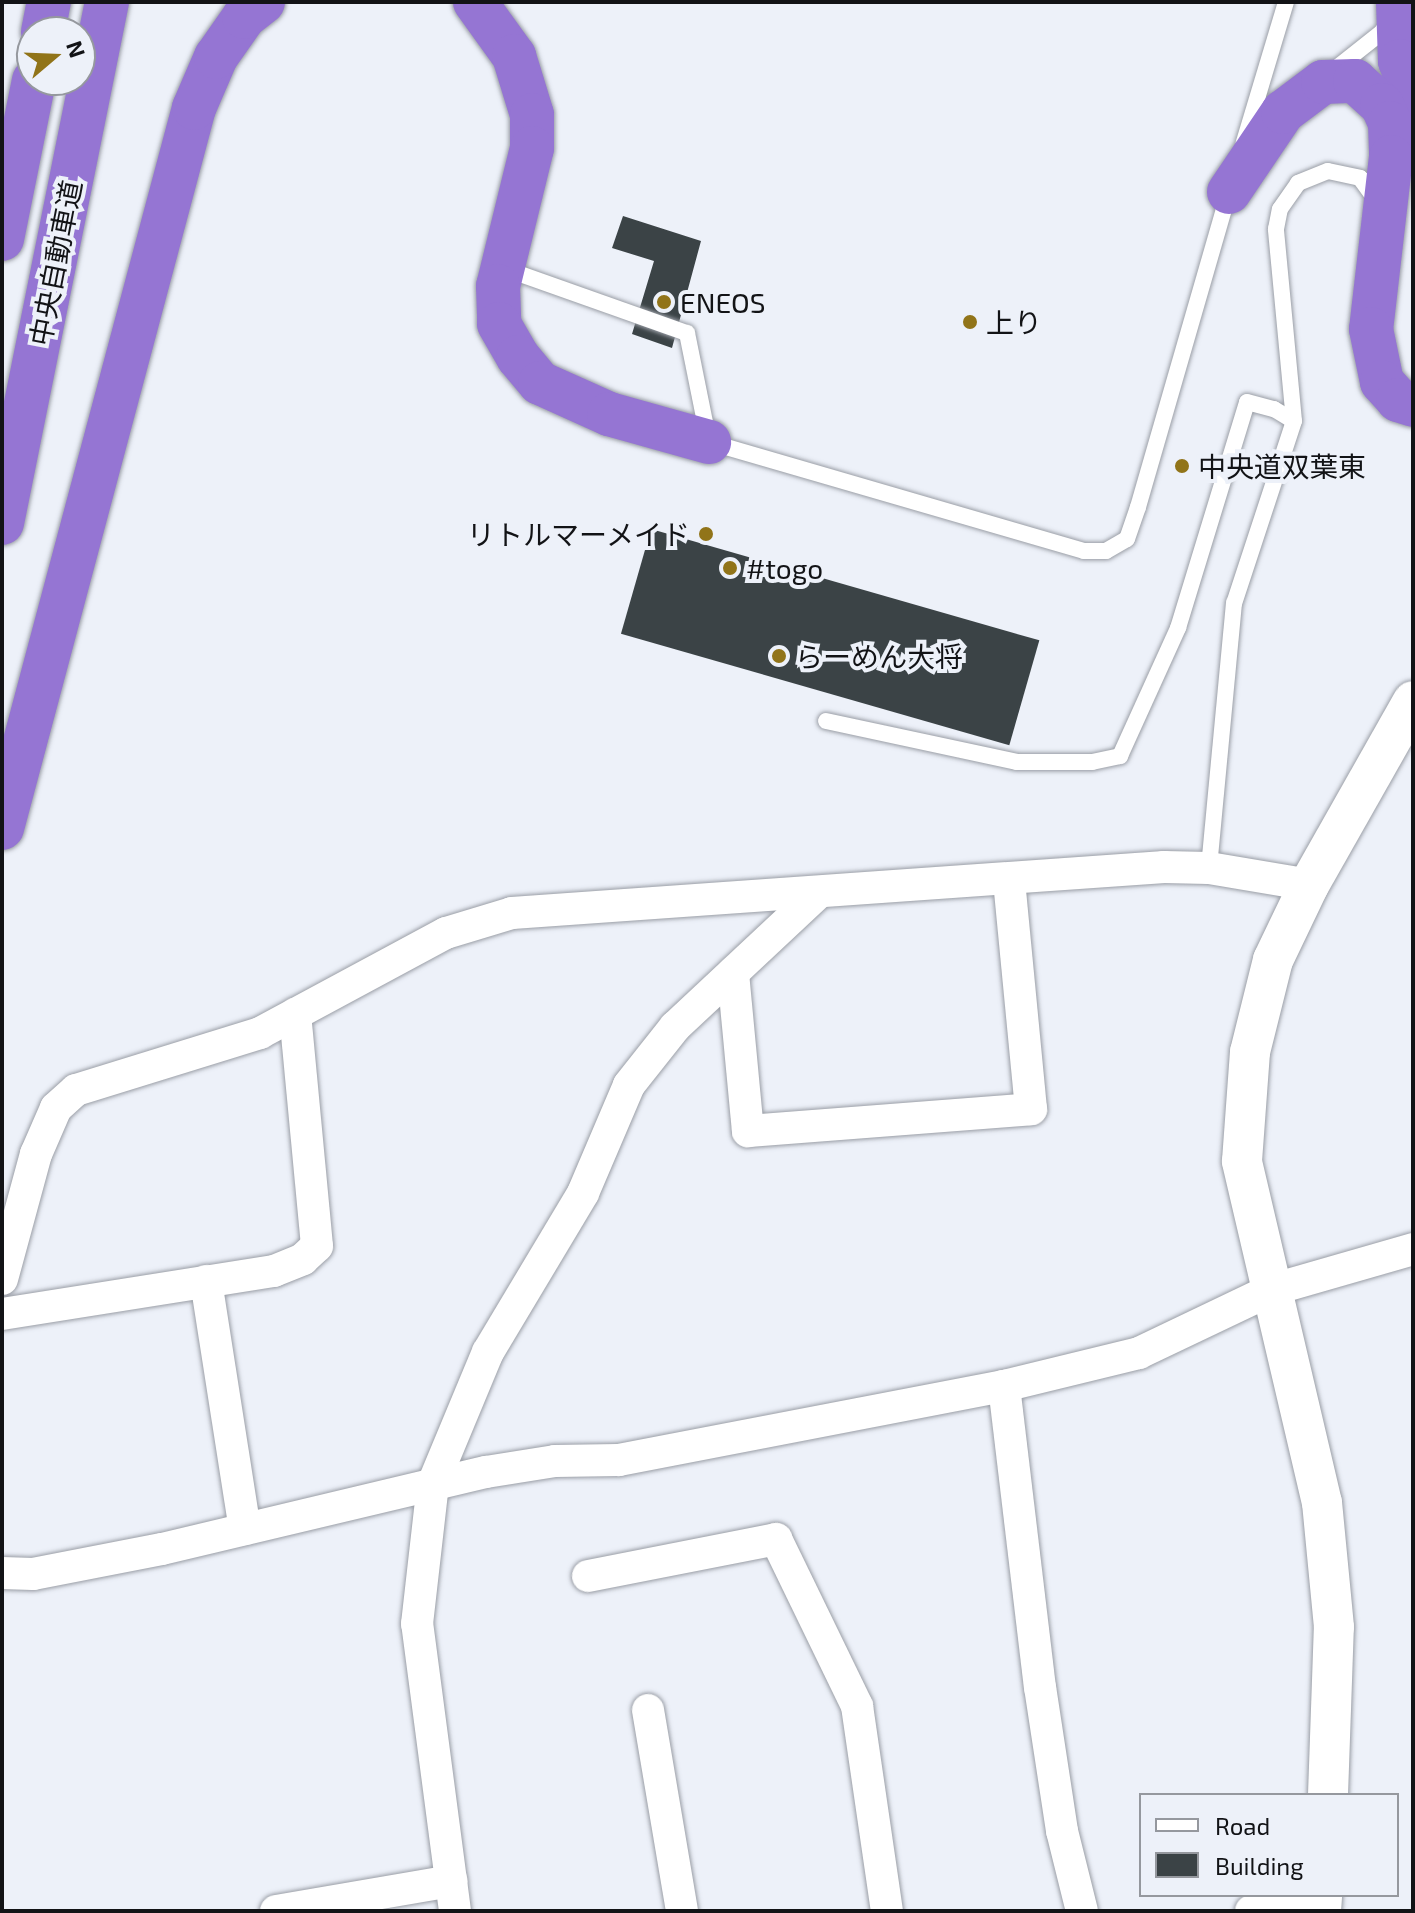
<!DOCTYPE html>
<html>
<head>
<meta charset="utf-8">
<style>
  body { margin:0 }
  #map { position:relative; width:1415px; height:1913px; overflow:hidden; background:#edf1f9; font-family:"Exo 2","Noto Sans JP",sans-serif }
  div>[style] { position:absolute }
  [style*='--x'] { left:calc(var(--x)*1px); top:calc(var(--y)*1px); width:calc(var(--w)*1px); rotate:calc(var(--a)*1deg) }
  .building>* { inset:0; background:#3b4346; transform-origin:0 0 }
  .roads { filter:drop-shadow(0 0 2px #9a9ea6) drop-shadow(0 0 2px #9a9ea6) }
  .service>* { height:16px; margin:-8px; padding:0 8px; transform-origin:8px; border-radius:8px; background:#fff }
  .minor>* { height:32px; margin:-16px; padding:0 16px; transform-origin:16px; border-radius:16px; background:#fff }
  .tertiary>* { height:40px; margin:-20px; padding:0 20px; transform-origin:20px; border-radius:20px; background:#fff }
  .motorway>* { height:44px; margin:-22px; padding:0 22px; transform-origin:22px; border-radius:22px; background:#9575d3 }
  .dots>* { width:22px; height:22px; translate:-50% -50%; box-sizing:border-box; border:4px solid #edf1f9; border-radius:50% }
  span { translate:-50% -50%; white-space:nowrap; text-align:center; line-height:1.15; -webkit-text-stroke:8px #edf1f9; paint-order:stroke }
  .street-label { font-size:28px; color:#121316 }
  .poi-label { font-size:28px; color:#121316 }
  .left { translate:0 -50%; text-align:left }
  .right { translate:-100% -50%; text-align:right }
  .frame { position:absolute; inset:0; border:4px solid #121316; pointer-events:none }
  .legend { position:absolute; left:1139px; top:1793px; width:260px; height:104px; box-sizing:border-box; background:#edf1f9; border:2px solid #95989e; margin:0; padding:10px 14px; list-style:none; font-size:24px; color:#121316 }
  .legend li { display:flex; align-items:center; gap:16px; height:40px }
  .legend b { width:40px; border:2px solid #95989e }
  .north { position:absolute; left:16px; top:16px; width:80px; height:80px; box-sizing:border-box; background:#edf1f9; border:2px solid #95989e; border-radius:50%; rotate:71deg; font-size:22px; font-weight:700; line-height:32px; text-align:center; color:#121316 }
  .north::after { content:''; display:block; margin:auto; width:28px; height:36px; background:#917419; clip-path:polygon(50% 0,100% 100%,50% 72%,0 100%) }
</style>
</head>
<body>
<div id="map">
  <div class="building">
    <div style="clip-path:polygon(623px 216px,701px 241px,672px 348px,632px 334px,654px 261px,612px 248px)"></div>
    <div style="left:651px;top:529px;width:404px;height:109px;rotate:16deg"></div>
  </div>
  <div class="roads">
    <div class="service">
      <div style="--x:1329;--y:74;--w:68;--a:-38.4"></div>
      <div style="--x:1382;--y:32;--w:16;--a:-60"></div>
      <div style="--x:1244;--y:142;--w:146;--a:-73.3"></div>
      <div style="--x:503;--y:268;--w:195;--a:19.5"></div>
      <div style="--x:687;--y:333;--w:111;--a:78.6"></div>
      <div style="--x:709;--y:442;--w:391;--a:16.2"></div>
      <div style="--x:1084;--y:551;--w:22;--a:0"></div>
      <div style="--x:1106;--y:551;--w:24;--a:-30"></div>
      <div style="--x:1127;--y:539;--w:34;--a:-71"></div>
      <div style="--x:1138;--y:507;--w:329;--a:-73.9"></div>
      <div style="--x:1294;--y:421;--w:193;--a:-95.4"></div>
      <div style="--x:1276;--y:229;--w:20;--a:-79"></div>
      <div style="--x:1280;--y:209;--w:32;--a:-55"></div>
      <div style="--x:1298;--y:183;--w:32;--a:-22"></div>
      <div style="--x:1328;--y:171;--w:33;--a:12"></div>
      <div style="--x:1360;--y:178;--w:26;--a:54"></div>
      <div style="--x:826;--y:721;--w:195;--a:12.1"></div>
      <div style="--x:1017;--y:762;--w:75;--a:0"></div>
      <div style="--x:1092;--y:762;--w:29;--a:-12"></div>
      <div style="--x:1120;--y:756;--w:141;--a:-65.6"></div>
      <div style="--x:1178;--y:628;--w:236;--a:-73"></div>
      <div style="--x:1247;--y:402;--w:28;--a:15"></div>
      <div style="--x:1274;--y:409;--w:23;--a:31"></div>
      <div style="--x:1294;--y:421;--w:192;--a:108.2"></div>
      <div style="--x:1234;--y:603;--w:266;--a:95.4"></div>
    </div>
    <div class="minor">
      <div style="--x:733;--y:973;--w:159;--a:84.6"></div>
      <div style="--x:748;--y:1131;--w:284;--a:-4.4"></div>
      <div style="--x:1031;--y:1109;--w:231;--a:-95.5"></div>
      <div style="--x:2;--y:1279;--w:130;--a:-74.8"></div>
      <div style="--x:36;--y:1154;--w:50;--a:-66.5"></div>
      <div style="--x:56;--y:1108;--w:27;--a:-42"></div>
      <div style="--x:76;--y:1090;--w:193;--a:-17.2"></div>
      <div style="--x:260;--y:1033;--w:211;--a:-28.3"></div>
      <div style="--x:446;--y:933;--w:69;--a:-16.9"></div>
      <div style="--x:512;--y:913;--w:654;--a:-4.04"></div>
      <div style="--x:1164;--y:867;--w:45;--a:1.3"></div>
      <div style="--x:1209;--y:868;--w:101;--a:9.6"></div>
      <div style="--x:206;--y:1281;--w:251;--a:81.1"></div>
      <div style="--x:2;--y:1314;--w:275;--a:-9"></div>
      <div style="--x:274;--y:1271;--w:31;--a:-22"></div>
      <div style="--x:303;--y:1259;--w:19;--a:-43"></div>
      <div style="--x:317;--y:1246;--w:233;--a:-95.4"></div>
      <div style="--x:1004;--y:1386;--w:303;--a:83.2"></div>
      <div style="--x:1040;--y:1687;--w:146;--a:81.3"></div>
      <div style="--x:1062;--y:1831;--w:82;--a:76"></div>
      <div style="--x:2;--y:1573;--w:31;--a:2"></div>
      <div style="--x:33;--y:1574;--w:131;--a:-11"></div>
      <div style="--x:162;--y:1549;--w:333;--a:-13.4"></div>
      <div style="--x:486;--y:1472;--w:70;--a:-9.1"></div>
      <div style="--x:555;--y:1461;--w:64;--a:-0.9"></div>
      <div style="--x:619;--y:1460;--w:392;--a:-10.9"></div>
      <div style="--x:1004;--y:1386;--w:139;--a:-13.7"></div>
      <div style="--x:1139;--y:1353;--w:146;--a:-25.5"></div>
      <div style="--x:1271;--y:1290;--w:148;--a:-16.1"></div>
      <div style="--x:588;--y:1576;--w:192;--a:-11.1"></div>
      <div style="--x:776;--y:1539;--w:186;--a:64.1"></div>
      <div style="--x:857;--y:1706;--w:207;--a:81.7"></div>
      <div style="--x:648;--y:1710;--w:204;--a:80.4"></div>
      <div style="--x:276;--y:1911;--w:178;--a:-9.7"></div>
      <div style="--x:455;--y:1911;--w:290;--a:-97.5"></div>
      <div style="--x:417;--y:1624;--w:141;--a:-83.5"></div>
      <div style="--x:433;--y:1484;--w:143;--a:-67.4"></div>
      <div style="--x:488;--y:1352;--w:185;--a:-59.1"></div>
      <div style="--x:583;--y:1193;--w:117;--a:-66.9"></div>
      <div style="--x:629;--y:1085;--w:74;--a:-51.6"></div>
      <div style="--x:675;--y:1027;--w:196;--a:-43.1"></div>
      <div style="--x:1251;--y:1911;--w:71;--a:-6.4"></div>
    </div>
    <div class="tertiary">
      <div style="--x:1328;--y:1795;--w:168;--a:-88"></div>
      <div style="--x:1334;--y:1627;--w:125;--a:-95.5"></div>
      <div style="--x:1322;--y:1503;--w:351;--a:-103.2"></div>
      <div style="--x:1242;--y:1161;--w:109;--a:-85.8"></div>
      <div style="--x:1250;--y:1052;--w:95;--a:-76"></div>
      <div style="--x:1273;--y:960;--w:83;--a:-64.4"></div>
      <div style="--x:1309;--y:885;--w:211;--a:-60.5"></div>
      <div style="--x:1321;--y:1911;--w:16;--a:-86"></div>
    </div>
    <div class="motorway">
      <div style="--x:475;--y:2;--w:67;--a:54.2"></div>
      <div style="--x:514;--y:56;--w:62;--a:73"></div>
      <div style="--x:532;--y:115;--w:33;--a:90"></div>
      <div style="--x:532;--y:148;--w:142;--a:103.8"></div>
      <div style="--x:498;--y:286;--w:38;--a:88"></div>
      <div style="--x:499;--y:324;--w:38;--a:60"></div>
      <div style="--x:518;--y:357;--w:34;--a:50"></div>
      <div style="--x:540;--y:383;--w:76;--a:24.2"></div>
      <div style="--x:609;--y:414;--w:104;--a:15.6"></div>
      <div style="--x:1398;--y:2;--w:59;--a:88.1"></div>
      <div style="--x:1400;--y:61;--w:36;--a:69"></div>
      <div style="--x:43;--y:32;--w:31;--a:-79"></div>
      <div style="--x:1229;--y:192;--w:97;--a:-56"></div>
      <div style="--x:1283;--y:112;--w:50;--a:-36.9"></div>
      <div style="--x:1323;--y:82;--w:32;--a:-2"></div>
      <div style="--x:1355;--y:81;--w:36;--a:42"></div>
      <div style="--x:1382;--y:105;--w:20;--a:66"></div>
      <div style="--x:1390;--y:123;--w:34;--a:88"></div>
      <div style="--x:1391;--y:157;--w:173;--a:96.6"></div>
      <div style="--x:1371;--y:329;--w:54;--a:78.3"></div>
      <div style="--x:1382;--y:382;--w:24;--a:48"></div>
      <div style="--x:1398;--y:400;--w:16;--a:18"></div>
      <div style="--x:2;--y:239;--w:162;--a:-78.6"></div>
      <div style="--x:2;--y:523;--w:531;--a:-78.61"></div>
      <div style="--x:2;--y:828;--w:745;--a:-75.07"></div>
      <div style="--x:194;--y:108;--w:56;--a:-66.7"></div>
      <div style="--x:216;--y:57;--w:49;--a:-55"></div>
      <div style="--x:244;--y:17;--w:24;--a:-38"></div>
    </div>
  </div>
  <div class="dots">
    <div style="left:664px;top:302px;background:#917419"></div>
    <div style="left:970px;top:322px;background:#917419"></div>
    <div style="left:1182px;top:466px;background:#917419"></div>
    <div style="left:706px;top:534px;background:#917419"></div>
    <div style="left:730px;top:568px;background:#917419"></div>
    <div style="left:779px;top:656px;background:#917419"></div>
  </div>
  <div class="street-label">
    <span style="left:55px;top:263px;rotate:-79deg">中央自動車道</span>
  </div>
  <div class="poi-label">
    <span class="left" style="left:680px;top:302px">ENEOS</span>
    <span class="left" style="left:986px;top:322px">上り</span>
    <span class="left" style="left:1198px;top:466px">中央道双葉東</span>
    <span class="right" style="left:690px;top:534px">リトルマーメイド</span>
    <span class="left" style="left:746px;top:568px">#togo</span>
    <span class="left" style="left:795px;top:656px">らーめん大将</span>
  </div>
  <div class="frame"></div>
  <ul class="legend">
  <li><b style="height:10px;background:#fff"></b>Road</li>
  <li><b style="height:22px;background:#3b4346"></b>Building</li>
  </ul>
  <div class="north">N</div>
</div>
</body>
</html>
